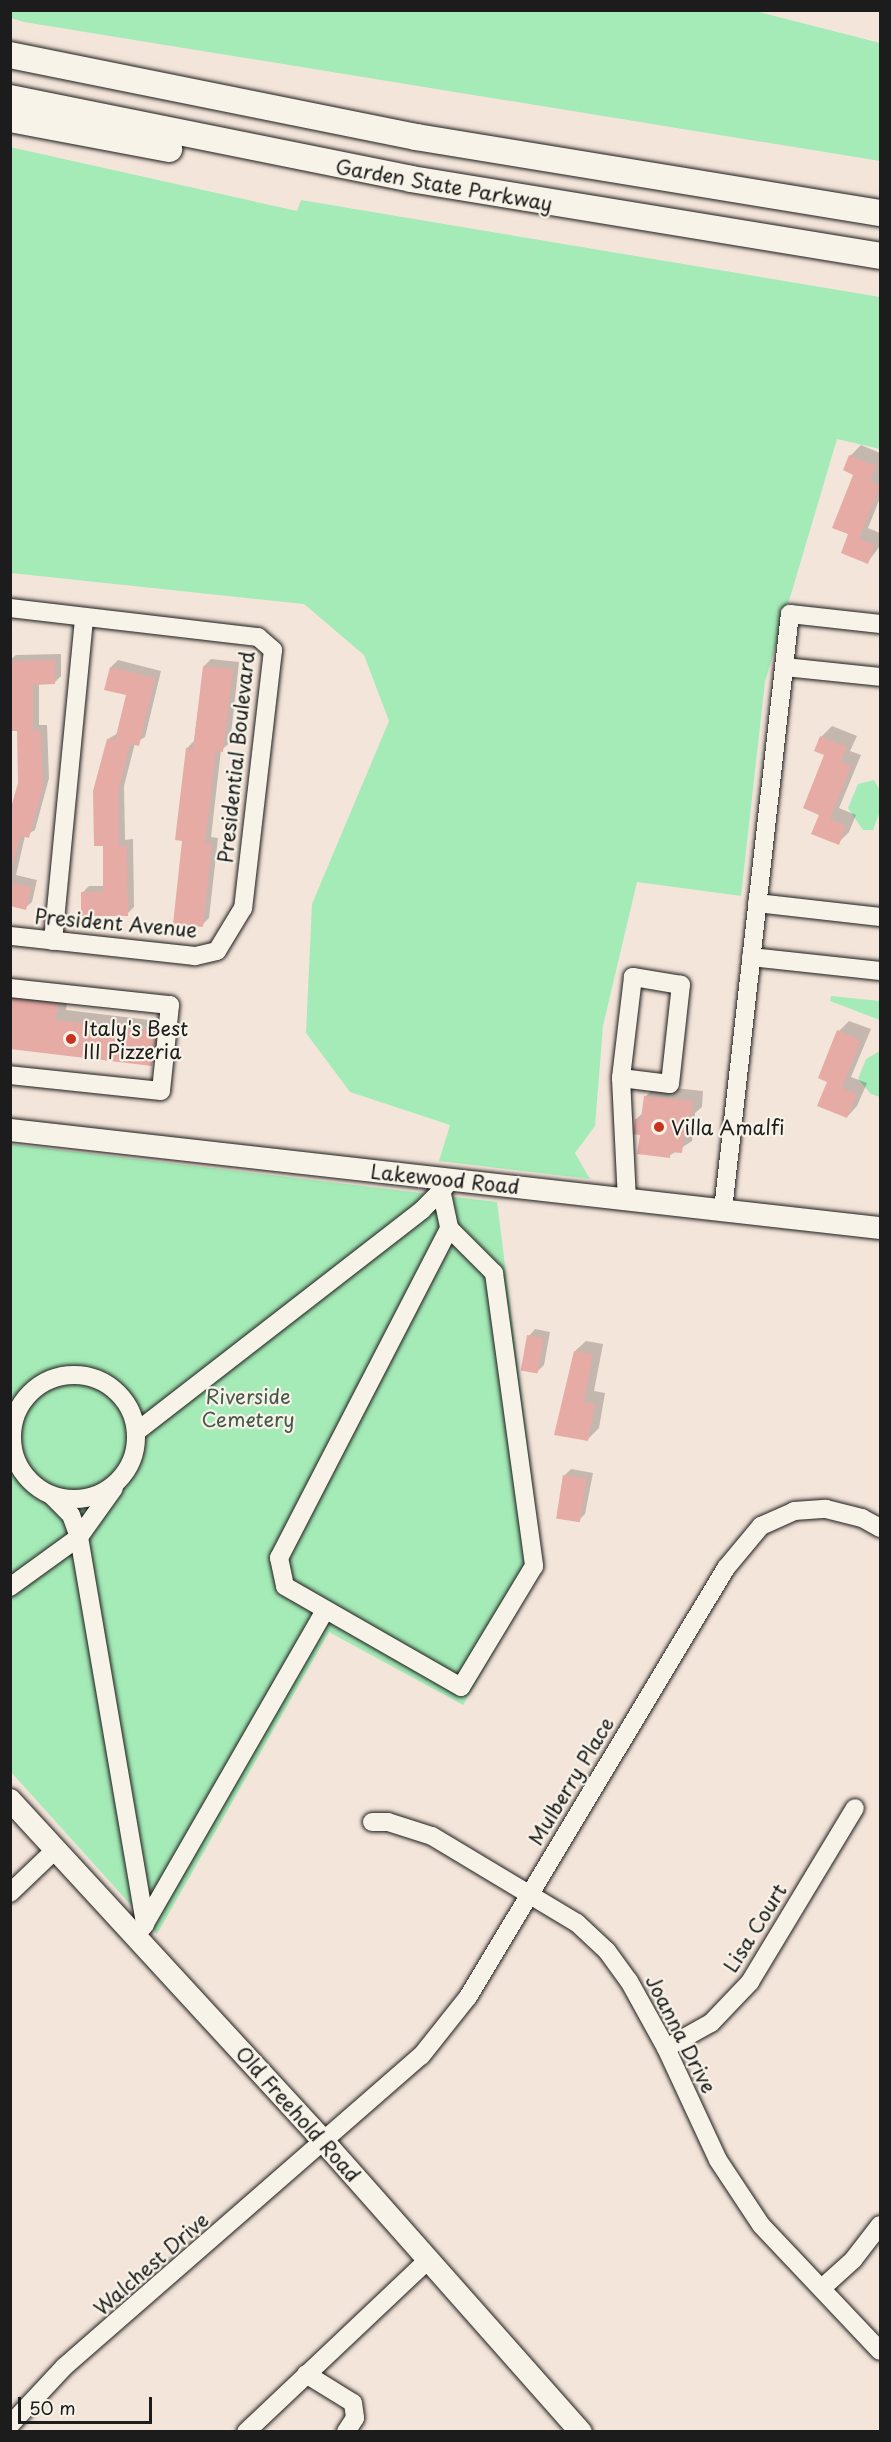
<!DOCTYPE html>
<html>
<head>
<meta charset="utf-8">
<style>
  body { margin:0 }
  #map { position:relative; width:891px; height:2442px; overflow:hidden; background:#f4e5da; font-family:"Playpen Sans",sans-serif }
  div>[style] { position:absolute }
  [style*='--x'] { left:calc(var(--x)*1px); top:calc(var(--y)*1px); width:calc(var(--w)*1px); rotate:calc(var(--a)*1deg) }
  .green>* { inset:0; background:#a5ebb7 }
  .shadow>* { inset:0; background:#0003 }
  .building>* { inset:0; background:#e6aba4; transform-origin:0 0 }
  .roads { filter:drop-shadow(0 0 2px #1c1c1c) drop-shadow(0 0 2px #1c1c1c) }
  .minor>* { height:18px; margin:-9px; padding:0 9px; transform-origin:9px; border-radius:9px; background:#f7f3e8 }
  .minor>.ring { margin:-9px; padding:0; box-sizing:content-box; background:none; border:18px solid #f7f3e8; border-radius:50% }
  .major>* { height:22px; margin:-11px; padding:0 11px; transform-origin:11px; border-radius:11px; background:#f7f3e8 }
  .highway>* { height:26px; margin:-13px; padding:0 13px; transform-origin:13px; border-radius:13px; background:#f7f3e8 }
  .dots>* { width:16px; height:16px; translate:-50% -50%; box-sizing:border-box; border:3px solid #f7f3e8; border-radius:50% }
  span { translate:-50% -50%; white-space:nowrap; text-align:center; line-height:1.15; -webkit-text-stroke:4.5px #f7f3e8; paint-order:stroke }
  .street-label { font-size:20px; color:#1c1c1c }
  .poi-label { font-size:20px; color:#1c1c1c }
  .left { translate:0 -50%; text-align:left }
  .park-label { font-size:20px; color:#455a4a }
  .frame { position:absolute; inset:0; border:12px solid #1c1c1c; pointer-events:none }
  .scale { position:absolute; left:18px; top:2397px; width:134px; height:27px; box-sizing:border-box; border:3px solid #1c1c1c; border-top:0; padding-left:8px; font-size:18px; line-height:21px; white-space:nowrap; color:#1c1c1c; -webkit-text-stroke:4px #f7f3e8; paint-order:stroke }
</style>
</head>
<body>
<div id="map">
  <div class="green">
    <div style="clip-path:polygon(10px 11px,755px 11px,880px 43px,880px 161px,24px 22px,11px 18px)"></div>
    <div style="clip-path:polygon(10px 147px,297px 211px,301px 200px,880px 297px,880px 449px,837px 439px,765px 682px,741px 896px,637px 882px,603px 1026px,595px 1126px,575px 1153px,590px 1179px,439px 1161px,450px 1125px,350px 1092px,306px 1033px,312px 904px,389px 721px,364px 655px,304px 604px,11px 573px)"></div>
    <div style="clip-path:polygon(874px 780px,880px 791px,880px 811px,873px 830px,863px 830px,848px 808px,858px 784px)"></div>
    <div style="clip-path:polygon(831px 996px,880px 1001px,880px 1020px,830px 1001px)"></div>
    <div style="clip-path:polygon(880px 1051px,880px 1097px,871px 1094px,858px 1079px,866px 1059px)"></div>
    <div style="clip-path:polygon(10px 1144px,497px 1202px,543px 1566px,463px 1705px,329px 1632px,157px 1934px,11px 1772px)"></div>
  </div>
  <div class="shadow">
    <div style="clip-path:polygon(861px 445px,880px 453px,880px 498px,868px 528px,880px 533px,880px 546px,867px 563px,850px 534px,855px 474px,850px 456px)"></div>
    <div style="clip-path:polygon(61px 654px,61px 676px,54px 683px,39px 683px,39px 725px,47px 725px,49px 778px,35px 830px,25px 836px,16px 875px,37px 880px,32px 902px,25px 908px,10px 905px,10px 817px,19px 783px,18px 729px,10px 730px,10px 660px,16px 655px)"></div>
    <div style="clip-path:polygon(211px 659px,239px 662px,230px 743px,221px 750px,211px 837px,218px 838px,209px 918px,202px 925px,184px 840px,187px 748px,194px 741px,204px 666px)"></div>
    <div style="clip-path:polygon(118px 660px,161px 671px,145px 737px,135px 743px,124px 786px,125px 840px,133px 839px,134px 907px,127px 914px,82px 893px,89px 886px,105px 886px,108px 739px,118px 733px,128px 694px,111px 667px)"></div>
    <div style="clip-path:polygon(832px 726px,857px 736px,850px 751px,861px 755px,839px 808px,856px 815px,849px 832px,838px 843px,821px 814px,826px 754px,821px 737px)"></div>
    <div style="clip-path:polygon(21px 988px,68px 994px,66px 1010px,166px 1022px,162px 1054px,151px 1064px,10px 1047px,10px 999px)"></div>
    <div style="clip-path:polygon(849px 1021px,871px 1029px,851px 1077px,867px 1083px,857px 1106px,847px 1117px,829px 1081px,839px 1031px)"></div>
    <div style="clip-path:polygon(656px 1086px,703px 1091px,702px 1107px,695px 1113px,692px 1141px,669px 1156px,641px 1134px,636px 1119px,644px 1112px,646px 1096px)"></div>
    <div style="clip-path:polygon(535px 1329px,550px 1332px,544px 1365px,537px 1372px,529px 1336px)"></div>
    <div style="clip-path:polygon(586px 1341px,603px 1344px,594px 1391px,605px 1393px,599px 1428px,588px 1439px,575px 1351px)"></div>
    <div style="clip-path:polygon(571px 1469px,593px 1473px,585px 1514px,578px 1521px,564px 1476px)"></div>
  </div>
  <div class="building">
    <div style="clip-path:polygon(849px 455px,876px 466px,870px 481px,880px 486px,859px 539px,875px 545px,868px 564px,841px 553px,848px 534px,832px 528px,853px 475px,843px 470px)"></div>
    <div style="clip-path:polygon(55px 660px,55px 684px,33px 685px,33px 731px,41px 731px,43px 786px,29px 838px,21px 836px,10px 875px,10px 811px,18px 783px,17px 731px,10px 731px,10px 661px)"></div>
    <div style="clip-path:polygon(203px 666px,233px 669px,223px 752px,216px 751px,205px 843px,212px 844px,203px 927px,173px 924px,182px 841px,175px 840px,186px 748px,193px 749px)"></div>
    <div style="clip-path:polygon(110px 667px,155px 678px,139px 746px,130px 744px,118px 794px,119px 846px,127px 846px,128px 916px,81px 916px,81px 892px,103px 892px,103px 846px,94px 846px,93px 791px,107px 739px,115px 740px,126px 695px,104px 690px)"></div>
    <div style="clip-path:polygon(820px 736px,847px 747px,841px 762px,851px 766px,830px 819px,846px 826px,839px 845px,811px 834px,819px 815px,803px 808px,824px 755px,814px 751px)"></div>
    <div style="clip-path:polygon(10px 882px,31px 887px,26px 910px,10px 906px)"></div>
    <div style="clip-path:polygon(10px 998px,58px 1004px,56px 1020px,156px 1032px,152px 1066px,10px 1049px)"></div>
    <div style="clip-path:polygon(837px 1030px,861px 1040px,842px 1088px,857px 1094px,847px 1118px,817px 1106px,827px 1082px,818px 1078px)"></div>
    <div style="clip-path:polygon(644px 1096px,693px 1101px,691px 1119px,686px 1119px,682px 1153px,670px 1152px,670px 1158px,637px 1154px,640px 1135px,633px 1134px,635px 1119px,641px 1119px)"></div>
    <div style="left:527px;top:1335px;width:17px;height:36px;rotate:10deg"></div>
    <div style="clip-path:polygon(574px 1351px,593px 1354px,584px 1402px,595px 1404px,588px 1441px,554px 1435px)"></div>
    <div style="left:563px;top:1475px;width:24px;height:44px;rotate:9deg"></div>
  </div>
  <div class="roads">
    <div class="minor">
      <div style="--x:10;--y:608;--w:250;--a:6.7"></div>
      <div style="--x:258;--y:637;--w:20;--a:41"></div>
      <div style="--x:273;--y:650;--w:260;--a:96.6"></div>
      <div style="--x:243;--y:908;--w:50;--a:121.2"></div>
      <div style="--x:217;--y:951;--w:23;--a:167"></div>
      <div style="--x:195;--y:956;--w:186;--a:-173.8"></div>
      <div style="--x:784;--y:667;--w:97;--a:5.9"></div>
      <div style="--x:757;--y:903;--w:124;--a:6.5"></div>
      <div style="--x:53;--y:941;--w:325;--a:-84.5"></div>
      <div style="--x:751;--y:957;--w:130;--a:6.2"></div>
      <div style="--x:10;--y:988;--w:161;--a:6.1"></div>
      <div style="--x:170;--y:1005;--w:86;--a:96"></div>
      <div style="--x:161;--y:1091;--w:152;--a:-174"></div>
      <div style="--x:621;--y:1078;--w:49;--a:7"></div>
      <div style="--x:670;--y:1084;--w:100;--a:-83.7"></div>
      <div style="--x:681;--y:985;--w:49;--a:-170.5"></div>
      <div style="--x:633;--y:977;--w:102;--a:96.8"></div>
      <div style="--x:621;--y:1078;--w:121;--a:87.2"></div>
      <div style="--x:442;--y:1194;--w:35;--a:78"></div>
      <div style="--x:449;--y:1228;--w:64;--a:45"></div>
      <div style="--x:494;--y:1273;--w:296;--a:82.2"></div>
      <div style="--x:534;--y:1566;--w:141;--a:121.1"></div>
      <div style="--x:461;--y:1687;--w:203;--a:-150.2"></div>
      <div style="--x:285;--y:1586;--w:29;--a:-102"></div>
      <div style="--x:279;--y:1558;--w:371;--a:-62.7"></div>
      <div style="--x:723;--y:1210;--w:600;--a:-83.59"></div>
      <div style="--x:790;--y:614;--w:91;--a:6.3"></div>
      <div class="ring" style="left:12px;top:1375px;width:106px;height:106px"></div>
      <div style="--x:136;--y:1432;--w:362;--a:-37.8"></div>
      <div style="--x:422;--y:1210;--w:33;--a:-45"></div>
      <div style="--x:51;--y:1495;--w:28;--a:45"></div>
      <div style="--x:71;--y:1515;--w:23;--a:70"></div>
      <div style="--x:79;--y:1537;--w:393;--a:80.3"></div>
      <div style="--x:10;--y:1587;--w:85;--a:-35.9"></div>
      <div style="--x:79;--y:1537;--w:60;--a:-54.5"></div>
      <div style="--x:372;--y:1822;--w:16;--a:0"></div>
      <div style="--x:388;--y:1822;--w:46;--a:17.7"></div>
      <div style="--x:432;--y:1836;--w:169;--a:31"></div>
      <div style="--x:577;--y:1923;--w:41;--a:43"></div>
      <div style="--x:607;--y:1951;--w:37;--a:54"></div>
      <div style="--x:629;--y:1981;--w:77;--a:61.1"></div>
      <div style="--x:666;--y:2048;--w:123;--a:65.1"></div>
      <div style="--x:718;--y:2160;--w:78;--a:56.5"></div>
      <div style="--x:761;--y:2225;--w:173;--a:46.6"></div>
      <div style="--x:10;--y:1893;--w:62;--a:-43.7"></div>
      <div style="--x:143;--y:1927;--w:363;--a:-60.1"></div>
      <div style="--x:666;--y:2048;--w:51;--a:-29.1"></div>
      <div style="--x:711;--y:2023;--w:57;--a:-46.4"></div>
      <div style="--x:750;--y:1982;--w:203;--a:-58.9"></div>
      <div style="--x:822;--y:2288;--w:42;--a:-42.1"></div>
      <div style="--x:853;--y:2260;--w:44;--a:-52.4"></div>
      <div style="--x:306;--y:2374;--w:55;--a:31.7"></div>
      <div style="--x:353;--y:2403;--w:15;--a:82"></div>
      <div style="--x:355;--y:2418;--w:17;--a:123"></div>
      <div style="--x:10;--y:2425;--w:79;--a:-47"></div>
      <div style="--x:64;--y:2367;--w:473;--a:-41.1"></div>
      <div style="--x:421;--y:2056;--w:75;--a:-51.5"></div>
      <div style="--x:468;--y:1997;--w:501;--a:-58.98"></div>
      <div style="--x:726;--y:1568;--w:55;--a:-50.2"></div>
      <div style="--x:761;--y:1526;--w:36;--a:-24"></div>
      <div style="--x:794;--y:1511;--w:32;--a:-4"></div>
      <div style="--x:826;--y:1509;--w:37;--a:14"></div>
      <div style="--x:862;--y:1518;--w:21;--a:29"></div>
      <div style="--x:246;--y:2432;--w:252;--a:-43.4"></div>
    </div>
    <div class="major">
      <div style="--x:10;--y:1130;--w:876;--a:6.43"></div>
      <div style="--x:10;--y:1800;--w:466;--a:47.4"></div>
      <div style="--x:325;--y:2143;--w:386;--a:48.5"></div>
    </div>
    <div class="highway">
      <div style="--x:10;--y:55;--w:414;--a:11.4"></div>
      <div style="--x:416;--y:137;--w:470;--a:9.3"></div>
      <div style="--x:10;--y:98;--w:409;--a:11.4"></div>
      <div style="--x:411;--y:179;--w:475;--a:9.3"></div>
      <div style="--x:10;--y:119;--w:162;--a:10.7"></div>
    </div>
  </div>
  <div class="dots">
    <div style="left:71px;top:1039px;background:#c8321e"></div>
    <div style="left:659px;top:1127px;background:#c8321e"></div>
  </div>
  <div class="street-label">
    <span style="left:444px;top:185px;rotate:10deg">Garden State Parkway</span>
    <span style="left:236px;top:757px;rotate:-84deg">Presidential Boulevard</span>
    <span style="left:116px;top:923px;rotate:5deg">President Avenue</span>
    <span style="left:445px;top:1179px;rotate:6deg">Lakewood Road</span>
    <span style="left:571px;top:1781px;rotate:-59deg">Mulberry Place</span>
    <span style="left:755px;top:1928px;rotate:-58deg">Lisa Court</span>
    <span style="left:681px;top:2034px;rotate:63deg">Joanna Drive</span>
    <span style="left:298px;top:2114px;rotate:48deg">Old Freehold Road</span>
    <span style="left:151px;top:2264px;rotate:-41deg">Walchest Drive</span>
  </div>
  <div class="poi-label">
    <span class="left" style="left:83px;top:1040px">Italy's Best<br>III Pizzeria</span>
    <span class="left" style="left:671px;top:1127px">Villa Amalfi</span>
  </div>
  <div class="park-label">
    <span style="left:248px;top:1408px">Riverside<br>Cemetery</span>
  </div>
  <div class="frame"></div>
  <div class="scale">50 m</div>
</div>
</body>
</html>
